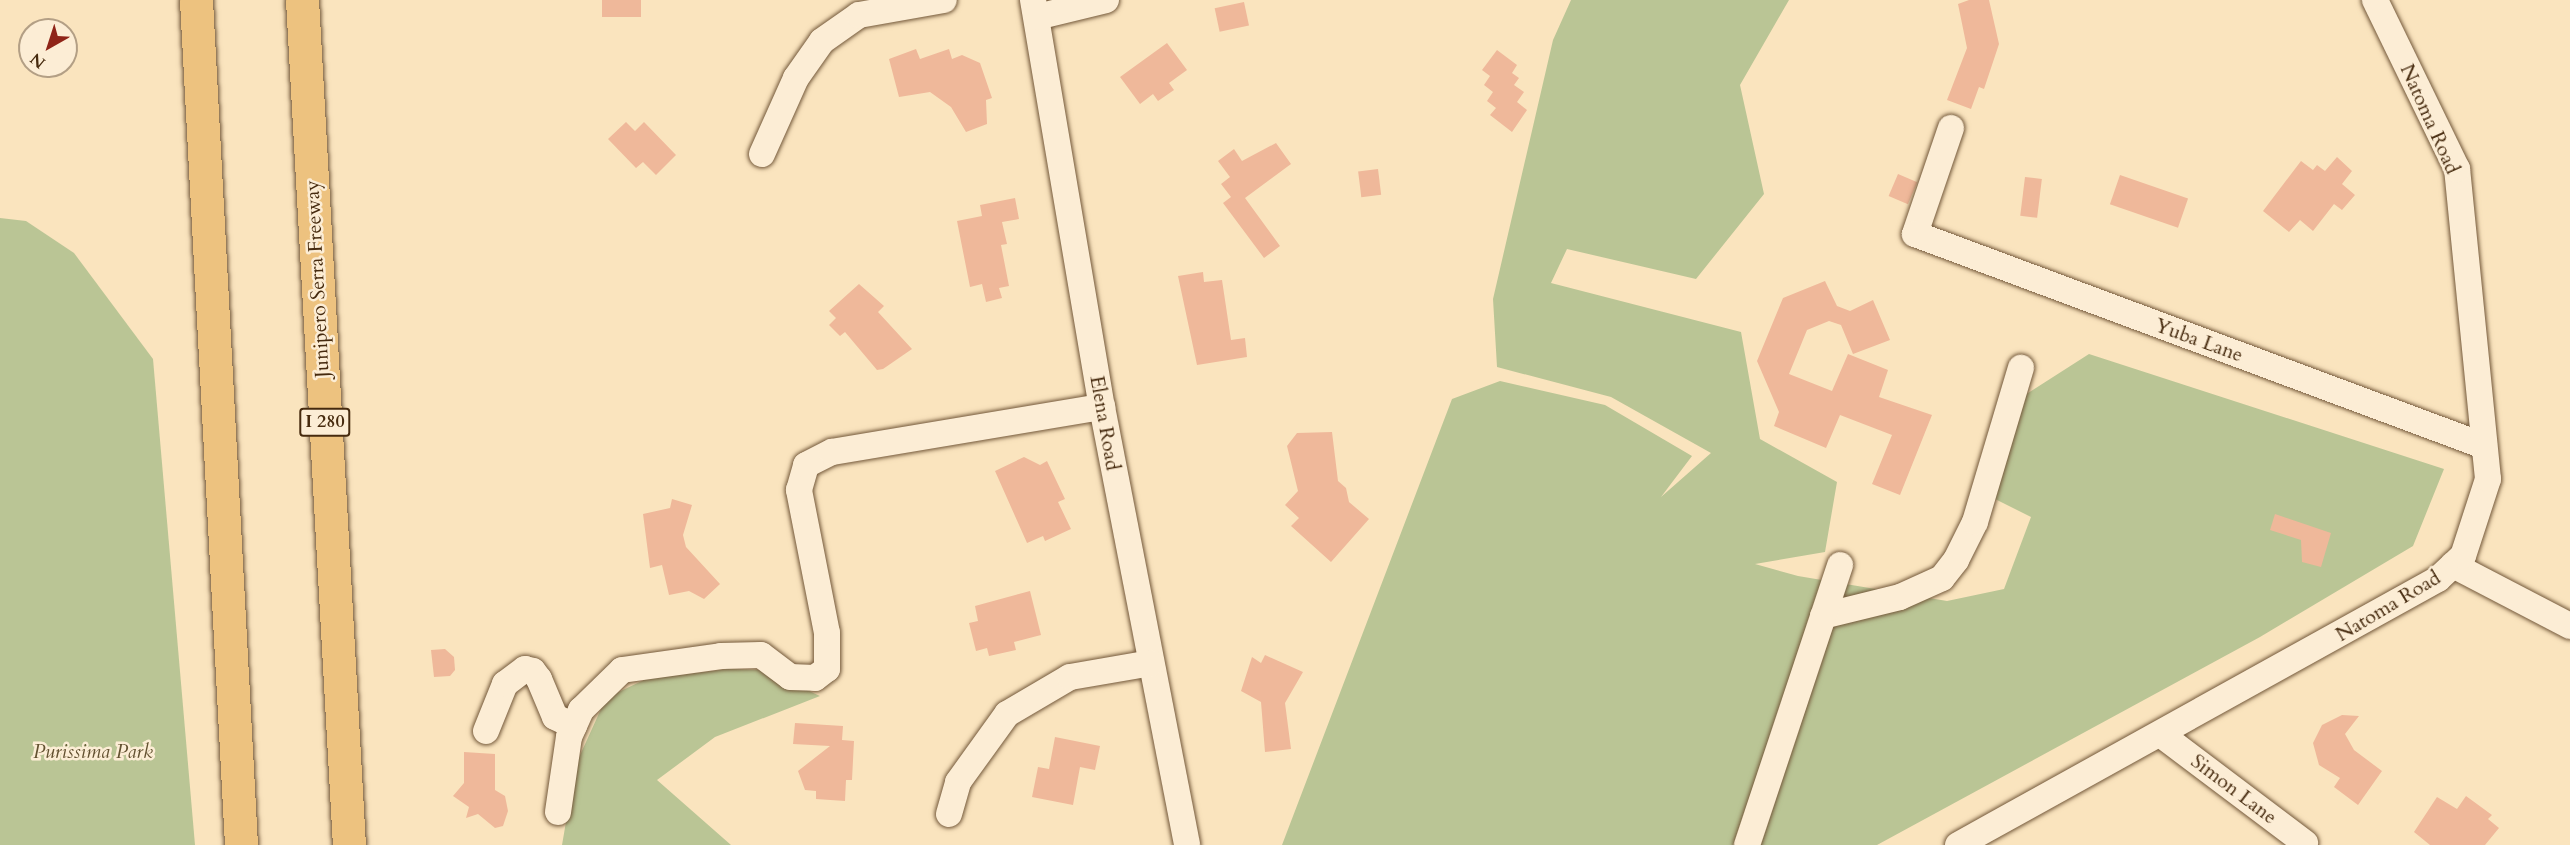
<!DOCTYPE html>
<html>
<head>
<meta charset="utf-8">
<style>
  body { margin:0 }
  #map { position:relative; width:2570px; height:845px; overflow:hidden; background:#fae4be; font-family:Cardo,serif }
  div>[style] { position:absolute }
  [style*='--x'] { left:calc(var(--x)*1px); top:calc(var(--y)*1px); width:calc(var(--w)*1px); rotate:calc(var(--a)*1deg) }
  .green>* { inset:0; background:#bac595 }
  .building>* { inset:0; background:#efb89a; transform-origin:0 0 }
  .roads { filter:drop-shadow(0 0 2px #73583a) drop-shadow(0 0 2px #73583a) }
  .minor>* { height:26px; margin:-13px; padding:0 13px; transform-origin:13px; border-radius:13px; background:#fcedd5 }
  .highway>* { height:33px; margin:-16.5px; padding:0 16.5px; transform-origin:16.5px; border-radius:16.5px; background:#edc27f }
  span { translate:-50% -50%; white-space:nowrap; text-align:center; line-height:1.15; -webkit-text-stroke:5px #fcedd5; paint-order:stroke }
  .shield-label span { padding:2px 4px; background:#fcedd5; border:2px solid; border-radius:4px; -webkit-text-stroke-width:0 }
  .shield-label { font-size:18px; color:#462a0e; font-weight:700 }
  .street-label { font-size:20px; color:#462a0e }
  .park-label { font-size:20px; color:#635130; font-style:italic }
  .north { position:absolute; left:18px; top:18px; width:60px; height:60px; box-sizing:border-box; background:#fcedd5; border:2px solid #b39f85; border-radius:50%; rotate:219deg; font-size:16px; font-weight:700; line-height:24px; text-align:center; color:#462a0e }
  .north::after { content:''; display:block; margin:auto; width:21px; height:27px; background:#8f2418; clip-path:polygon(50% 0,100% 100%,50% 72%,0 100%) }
</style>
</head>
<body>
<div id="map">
  <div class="green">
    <div style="clip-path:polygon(1571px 0,1789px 0,1740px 85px,1764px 194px,1696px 279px,1567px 249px,1551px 283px,1741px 332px,1760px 439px,1837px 482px,1825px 552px,1755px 564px,1798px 576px,1947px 601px,2004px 589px,2031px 517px,1993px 498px,2025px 395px,2089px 354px,2444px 469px,2413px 546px,2260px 637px,1877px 845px,1282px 845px,1452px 399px,1500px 381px,1605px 405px,1692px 456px,1661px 497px,1711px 453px,1611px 397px,1497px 367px,1493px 299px,1553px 40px)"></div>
    <div style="clip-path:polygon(0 218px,26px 221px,74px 253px,153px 359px,195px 845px,0 845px)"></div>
    <div style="clip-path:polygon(728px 669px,763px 670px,820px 696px,715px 737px,657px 780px,731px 845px,562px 845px,576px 764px,606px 698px,646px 679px)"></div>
  </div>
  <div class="building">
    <div style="left:602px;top:0;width:39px;height:17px"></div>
    <div style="clip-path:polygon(1969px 0,1989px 0,1999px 44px,1984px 89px,1979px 87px,1971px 109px,1947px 100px,1967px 48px,1958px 4px)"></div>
    <div style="left:1244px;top:2px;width:24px;height:30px;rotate:78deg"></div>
    <div style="clip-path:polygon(1167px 43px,1187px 70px,1169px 83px,1174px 90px,1158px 101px,1153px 94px,1140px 104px,1120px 77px)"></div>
    <div style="clip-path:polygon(916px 49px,920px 59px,949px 49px,952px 59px,962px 55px,980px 63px,992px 98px,986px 100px,987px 124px,966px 132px,951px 107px,930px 92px,899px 97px,889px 59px)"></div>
    <div style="clip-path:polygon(1497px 50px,1517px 65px,1512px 73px,1519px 78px,1514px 85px,1524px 92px,1517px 102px,1527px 110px,1512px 132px,1490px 115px,1496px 108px,1487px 101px,1493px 92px,1484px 85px,1490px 76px,1482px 70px)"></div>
    <div style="clip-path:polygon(626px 122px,635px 131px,644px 122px,676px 155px,656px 175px,643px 162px,636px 168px,608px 139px)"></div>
    <div style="clip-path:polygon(1276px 143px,1291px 164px,1245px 198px,1280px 246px,1264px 258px,1223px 203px,1231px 197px,1221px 184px,1230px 177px,1218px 161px,1234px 149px,1242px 161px)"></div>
    <div style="clip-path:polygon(2337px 157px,2352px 171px,2342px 184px,2355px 195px,2342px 210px,2334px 204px,2313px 231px,2300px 220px,2289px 232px,2263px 211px,2301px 161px,2313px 170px,2317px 165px,2325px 171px)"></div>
    <div style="left:1378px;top:169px;width:26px;height:20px;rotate:83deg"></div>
    <div style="left:1898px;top:174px;width:21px;height:24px;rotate:23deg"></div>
    <div style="left:2120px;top:175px;width:72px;height:31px;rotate:19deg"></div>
    <div style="left:2025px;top:177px;width:17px;height:39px;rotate:7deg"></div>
    <div style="clip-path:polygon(1015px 198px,1019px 219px,1002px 222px,1007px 244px,1001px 245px,1009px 286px,999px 288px,1002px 298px,986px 302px,982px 284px,970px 287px,957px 221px,982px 216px,980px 205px)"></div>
    <div style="clip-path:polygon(1203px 272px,1204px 282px,1222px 280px,1231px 340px,1245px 338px,1247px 357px,1197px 365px,1178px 276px)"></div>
    <div style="clip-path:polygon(1825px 281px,1837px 306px,1850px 311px,1873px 300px,1890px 340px,1853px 354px,1841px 325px,1829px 321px,1807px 330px,1789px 374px,1832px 391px,1848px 354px,1888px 370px,1879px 397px,1932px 415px,1900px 495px,1872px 484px,1892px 435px,1840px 415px,1826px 448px,1774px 426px,1779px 412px,1757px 361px,1783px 298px)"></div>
    <div style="clip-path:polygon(859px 284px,884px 306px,878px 312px,912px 349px,883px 369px,877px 370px,845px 332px,840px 336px,829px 325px,836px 318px,829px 311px)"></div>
    <div style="clip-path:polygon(1332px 432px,1338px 481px,1346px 488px,1349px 502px,1369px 519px,1331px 562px,1291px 526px,1299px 518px,1285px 505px,1298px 491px,1287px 446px,1297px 433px)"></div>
    <div style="clip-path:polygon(1024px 457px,1040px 465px,1047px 461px,1065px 499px,1058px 502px,1071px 529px,1045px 541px,1043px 536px,1027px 543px,995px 471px)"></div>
    <div style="clip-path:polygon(672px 499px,692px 505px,683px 535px,686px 547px,720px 584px,704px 599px,689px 591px,669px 595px,662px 565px,650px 568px,643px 514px,670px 508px)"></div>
    <div style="clip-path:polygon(2275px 514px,2331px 533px,2321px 567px,2302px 562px,2301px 540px,2270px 530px)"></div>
    <div style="clip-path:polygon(1030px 591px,1041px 635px,1014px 642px,1016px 650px,989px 656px,987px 648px,976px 651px,969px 623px,978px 621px,975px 606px)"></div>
    <div style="clip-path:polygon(445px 649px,454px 657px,455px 670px,450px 676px,434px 677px,431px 650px)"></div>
    <div style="clip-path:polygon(1265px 655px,1303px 672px,1285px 703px,1291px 749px,1265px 752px,1261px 702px,1241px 691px,1252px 657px,1261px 663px)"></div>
    <div style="clip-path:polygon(2342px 715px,2359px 716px,2345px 734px,2354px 750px,2382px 771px,2358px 805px,2334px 787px,2340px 778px,2319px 765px,2313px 743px,2322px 725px)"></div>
    <div style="clip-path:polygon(795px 723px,843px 726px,842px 740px,854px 741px,852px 780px,846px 780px,845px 801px,816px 799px,816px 791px,805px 790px,798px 771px,830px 746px,793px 744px)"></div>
    <div style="clip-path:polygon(1055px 737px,1100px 746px,1095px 770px,1080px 767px,1073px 805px,1032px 797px,1038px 767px,1049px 769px)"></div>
    <div style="clip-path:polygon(464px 752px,495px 754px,495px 790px,505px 796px,508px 811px,503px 826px,495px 828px,478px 814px,466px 818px,469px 807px,453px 796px,464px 783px)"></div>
    <div style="clip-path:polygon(2466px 796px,2492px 815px,2488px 819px,2499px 828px,2485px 845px,2430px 845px,2414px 832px,2437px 797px,2457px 809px)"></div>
  </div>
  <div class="roads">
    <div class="minor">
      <div style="--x:1033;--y:0;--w:413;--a:80.4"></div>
      <div style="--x:1102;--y:407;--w:446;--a:79"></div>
      <div style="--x:1037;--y:17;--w:71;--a:-13.8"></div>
      <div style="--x:1951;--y:128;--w:112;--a:108.8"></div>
      <div style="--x:1915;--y:234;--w:607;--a:20.43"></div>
      <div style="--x:762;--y:154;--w:83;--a:-65.9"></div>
      <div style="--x:796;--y:78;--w:45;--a:-54.9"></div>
      <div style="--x:822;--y:41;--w:45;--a:-35.1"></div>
      <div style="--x:859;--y:15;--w:86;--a:-10"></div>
      <div style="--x:2453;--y:565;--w:132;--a:27.5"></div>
      <div style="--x:1823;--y:616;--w:79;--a:-13.9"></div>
      <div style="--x:1900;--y:597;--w:46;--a:-24.3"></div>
      <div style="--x:1942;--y:578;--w:23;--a:-52"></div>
      <div style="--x:1956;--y:560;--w:42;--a:-63.4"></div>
      <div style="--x:1975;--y:522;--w:161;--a:-73.4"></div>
      <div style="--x:486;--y:731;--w:51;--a:-68"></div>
      <div style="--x:505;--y:684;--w:25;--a:-37"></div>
      <div style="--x:525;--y:669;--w:8;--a:14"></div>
      <div style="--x:533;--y:671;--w:10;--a:53"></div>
      <div style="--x:539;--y:679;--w:41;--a:67.2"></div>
      <div style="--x:555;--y:717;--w:21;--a:25"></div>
      <div style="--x:2163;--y:736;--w:178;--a:37"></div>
      <div style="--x:558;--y:812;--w:76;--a:-81.7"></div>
      <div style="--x:569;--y:737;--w:30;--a:-66"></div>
      <div style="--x:581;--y:710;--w:57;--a:-44.3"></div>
      <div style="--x:622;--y:670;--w:100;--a:-8"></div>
      <div style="--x:721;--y:656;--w:40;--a:-1.4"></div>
      <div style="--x:761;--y:655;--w:36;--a:37"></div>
      <div style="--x:790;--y:677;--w:25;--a:2"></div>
      <div style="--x:815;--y:678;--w:15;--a:-37"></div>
      <div style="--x:827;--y:669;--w:36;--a:-90"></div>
      <div style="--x:827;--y:633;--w:146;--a:-101.1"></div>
      <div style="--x:799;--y:490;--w:26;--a:-74"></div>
      <div style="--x:806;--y:465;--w:29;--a:-27"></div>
      <div style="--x:832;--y:452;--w:274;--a:-9.5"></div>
      <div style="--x:949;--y:814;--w:33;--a:-74"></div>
      <div style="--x:958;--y:782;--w:84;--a:-54.2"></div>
      <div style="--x:1007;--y:714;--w:73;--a:-30.4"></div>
      <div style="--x:1070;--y:677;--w:82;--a:-9.8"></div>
      <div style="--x:1747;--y:845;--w:295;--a:-71.6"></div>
      <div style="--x:1958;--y:845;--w:549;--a:-28.99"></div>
      <div style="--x:2438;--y:579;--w:34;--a:-43"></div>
      <div style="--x:2463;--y:556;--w:81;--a:-72"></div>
      <div style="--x:2488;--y:479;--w:312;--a:-95.7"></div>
      <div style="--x:2457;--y:169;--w:188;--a:-115.9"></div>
    </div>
    <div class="highway">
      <div style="--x:196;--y:0;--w:846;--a:86.95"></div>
      <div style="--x:302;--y:0;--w:846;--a:86.82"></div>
    </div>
  </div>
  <div class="shield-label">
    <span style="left:325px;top:422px">I 280</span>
  </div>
  <div class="street-label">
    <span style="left:2430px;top:119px;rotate:66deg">Natoma Road</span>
    <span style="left:317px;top:279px;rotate:-93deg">Junipero Serra Freeway</span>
    <span style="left:2199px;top:340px;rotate:20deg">Yuba Lane</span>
    <span style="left:1105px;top:423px;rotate:80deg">Elena Road</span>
    <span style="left:2388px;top:606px;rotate:-31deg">Natoma Road</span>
    <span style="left:2234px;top:789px;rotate:37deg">Simon Lane</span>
  </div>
  <div class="park-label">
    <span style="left:93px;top:751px">Purissima Park</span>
  </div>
  <div class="north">N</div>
</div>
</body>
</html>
